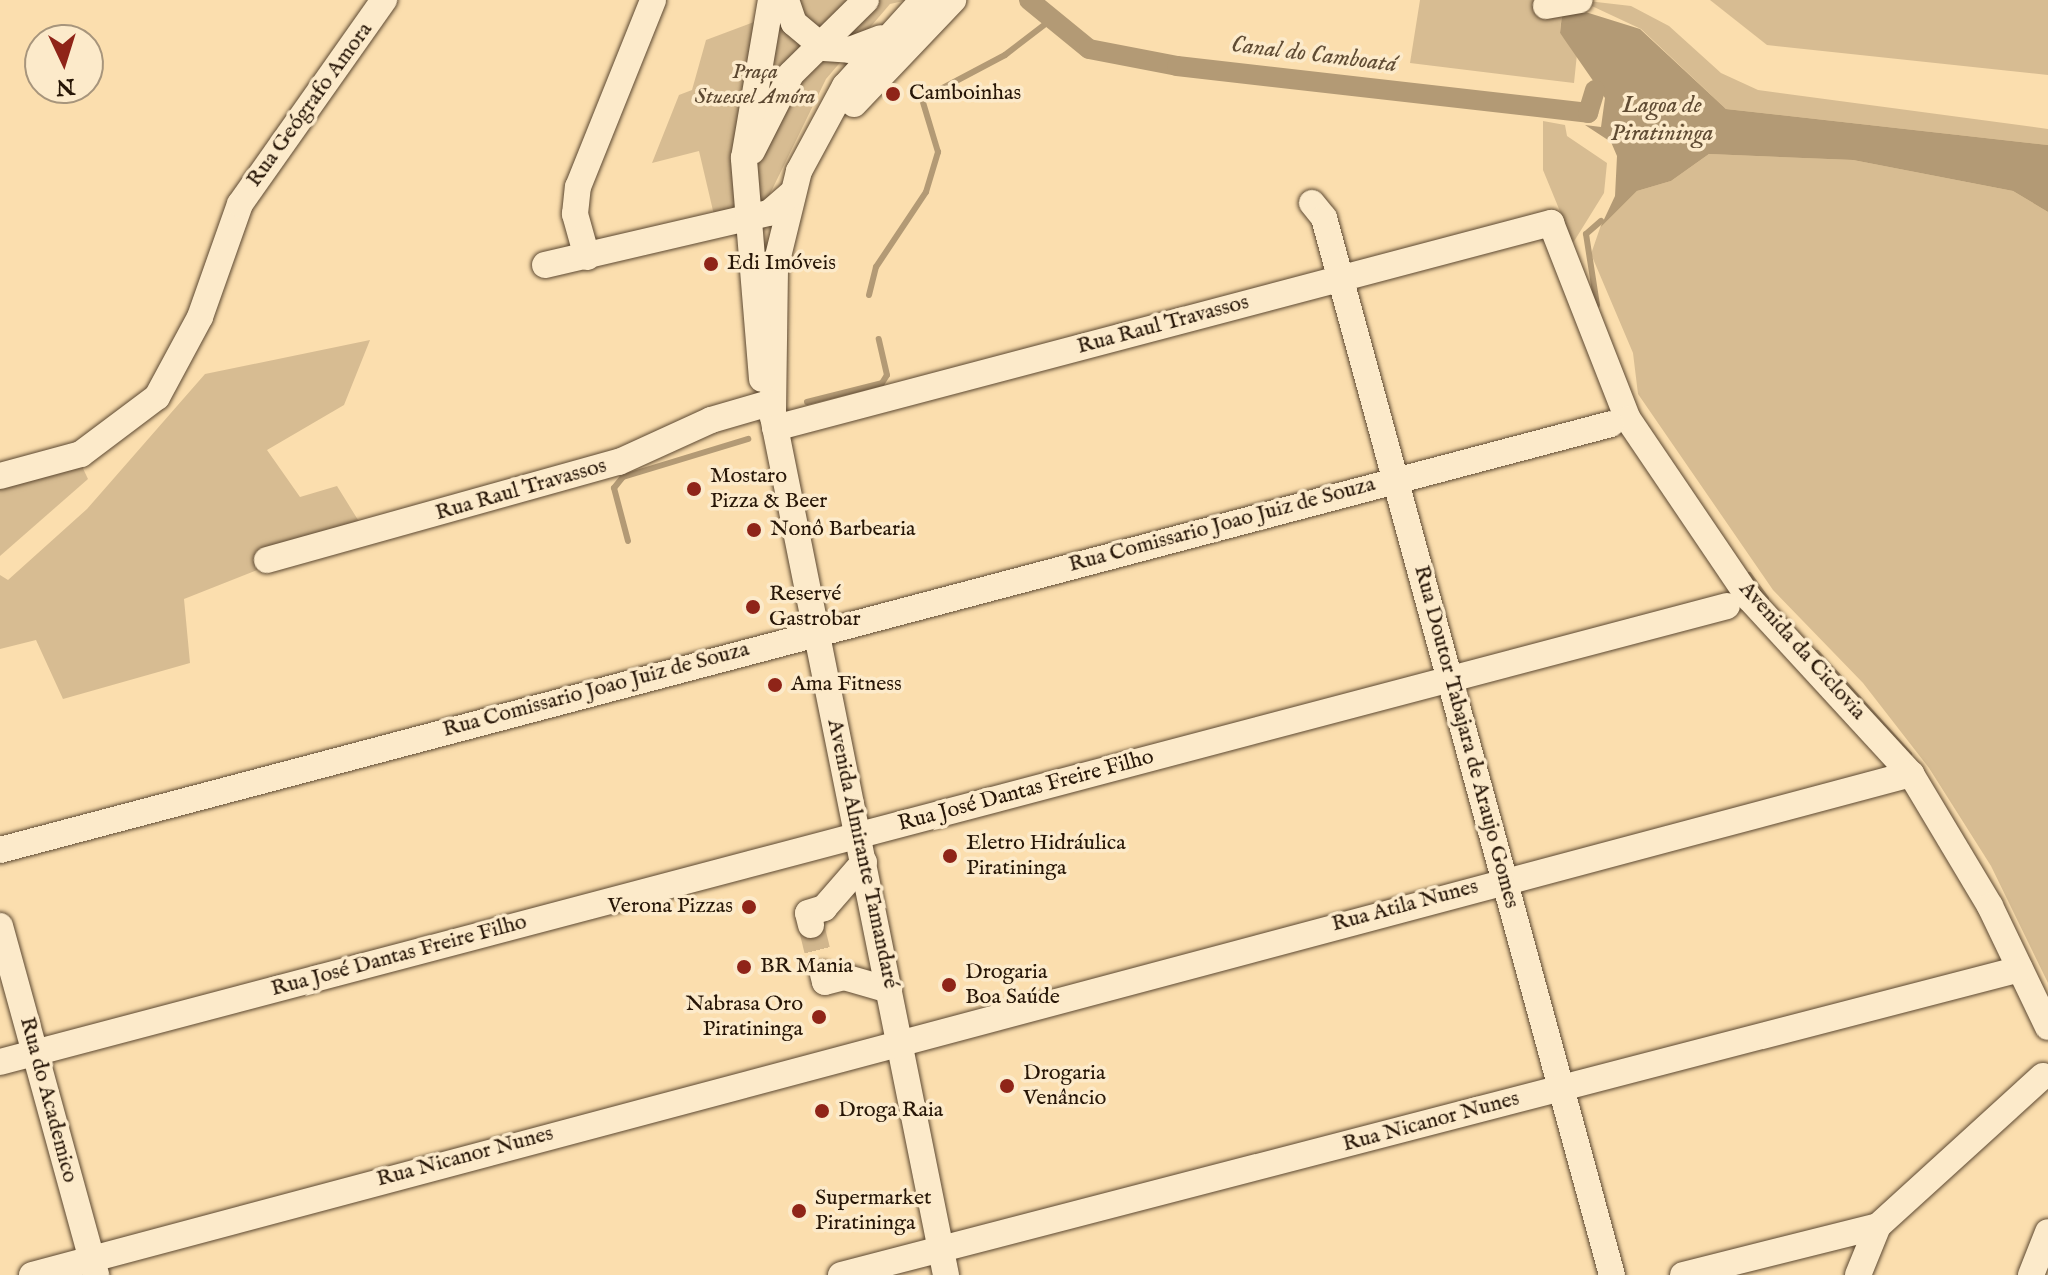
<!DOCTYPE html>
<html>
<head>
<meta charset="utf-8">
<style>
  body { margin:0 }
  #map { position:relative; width:2048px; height:1275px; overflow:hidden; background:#fbdeae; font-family:"IM FELL English",serif }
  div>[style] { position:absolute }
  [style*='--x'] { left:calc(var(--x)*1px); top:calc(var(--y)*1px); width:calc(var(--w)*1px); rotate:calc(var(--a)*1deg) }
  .green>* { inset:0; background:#d7bc92 }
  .water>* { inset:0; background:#b39a75 }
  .stream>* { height:6px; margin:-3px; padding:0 3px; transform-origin:3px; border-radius:3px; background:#b39a75 }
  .canal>* { height:20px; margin:-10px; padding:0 10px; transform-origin:10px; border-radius:10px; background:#b39a75 }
  .minor-tunnel>* { height:26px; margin-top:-13px; transform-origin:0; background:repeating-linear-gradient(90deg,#d1b68d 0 26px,transparent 0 39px) }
  .roads { filter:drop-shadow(0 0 2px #5c4831) drop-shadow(0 0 2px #5c4831) }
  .minor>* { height:26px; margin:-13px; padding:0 13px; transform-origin:13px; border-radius:13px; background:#fceaca }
  .dots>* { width:22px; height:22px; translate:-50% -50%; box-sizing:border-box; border:4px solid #fceaca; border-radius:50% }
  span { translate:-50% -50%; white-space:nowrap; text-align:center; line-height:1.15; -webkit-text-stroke:7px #fceaca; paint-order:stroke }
  .park-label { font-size:22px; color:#5c4831; font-style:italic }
  .poi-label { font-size:22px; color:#271607 }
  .left { translate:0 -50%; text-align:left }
  .right { translate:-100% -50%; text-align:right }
  .street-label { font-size:22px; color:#271607 }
  .water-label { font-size:24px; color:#5f4b33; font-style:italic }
  .north { position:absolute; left:24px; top:24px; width:80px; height:80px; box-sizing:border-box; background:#fceaca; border:2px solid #a7957c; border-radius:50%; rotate:176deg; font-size:22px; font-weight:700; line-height:32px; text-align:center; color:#271607 }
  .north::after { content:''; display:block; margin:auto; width:28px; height:36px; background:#8f2418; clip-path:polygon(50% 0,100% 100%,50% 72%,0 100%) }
</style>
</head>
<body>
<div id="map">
  <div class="green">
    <div style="clip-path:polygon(771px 0,908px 0,890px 4px,826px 79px,765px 204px,714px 215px,699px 151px,652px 163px,679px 95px,692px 90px,706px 40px,767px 17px)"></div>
    <div style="clip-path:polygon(1420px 0,1563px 0,1560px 33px,1577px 54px,1574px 83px,1410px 63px)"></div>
    <div style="clip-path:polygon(1579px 0,1631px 6px,1669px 26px,1721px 73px,1758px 90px,2048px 129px,2048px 145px,1726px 109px,1641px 29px)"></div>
    <div style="clip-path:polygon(1710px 0,2048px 0,2048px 75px,1767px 45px)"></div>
    <div style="clip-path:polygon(1543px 121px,1565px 125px,1567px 136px,1607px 163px,1604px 193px,1573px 243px,1543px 170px)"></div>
    <div style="clip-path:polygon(1709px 154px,1853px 160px,2013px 191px,2048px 212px,2048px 983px,1991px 866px,1929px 768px,1863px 683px,1773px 590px,1638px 394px,1633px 353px,1591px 254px,1600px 228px,1637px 191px,1671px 181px)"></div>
    <div style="clip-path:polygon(370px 340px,344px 405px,267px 450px,300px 497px,337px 486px,363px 528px,184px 599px,190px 663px,63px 699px,36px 640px,0 649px,0 575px,8px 580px,87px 509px,205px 374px)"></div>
    <div style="clip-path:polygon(79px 460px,88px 479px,0 556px,0 473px)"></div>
  </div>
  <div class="water">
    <div style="clip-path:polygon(1563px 5px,1640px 29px,1726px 109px,2048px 145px,2048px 212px,2013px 191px,1853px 160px,1709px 154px,1671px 181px,1637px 191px,1600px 228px,1615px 196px,1617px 156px,1611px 142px,1585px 125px,1601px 127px,1605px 98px,1560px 33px)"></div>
  </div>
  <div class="stream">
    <div style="--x:869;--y:295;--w:29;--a:-76"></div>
    <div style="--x:876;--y:267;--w:90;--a:-56.3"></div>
    <div style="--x:926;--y:192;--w:42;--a:-73.3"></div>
    <div style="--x:938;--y:152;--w:55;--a:-106.8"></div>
    <div style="--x:922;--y:99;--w:94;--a:-27.9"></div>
    <div style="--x:1005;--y:55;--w:54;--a:-37.5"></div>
    <div style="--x:1597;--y:305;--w:72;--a:-98.8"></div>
    <div style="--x:1586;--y:234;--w:20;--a:-41"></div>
    <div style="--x:807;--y:402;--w:77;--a:-14.2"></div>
    <div style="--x:882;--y:383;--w:9;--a:-58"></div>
    <div style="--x:887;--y:375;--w:37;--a:-103"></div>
    <div style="--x:628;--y:541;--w:55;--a:-104.8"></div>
    <div style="--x:614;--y:488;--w:14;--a:-51"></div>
    <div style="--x:623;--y:477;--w:131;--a:-16.9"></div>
    <div style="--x:1749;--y:575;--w:29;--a:54"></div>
    <div style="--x:1817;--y:653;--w:137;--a:47.7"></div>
  </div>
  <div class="canal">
    <div style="--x:1029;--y:0;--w:77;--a:39.2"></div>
    <div style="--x:1089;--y:49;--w:90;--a:10.9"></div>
    <div style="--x:1177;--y:66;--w:414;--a:6.5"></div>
    <div style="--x:1588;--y:113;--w:24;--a:-73"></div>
  </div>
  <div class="minor-tunnel">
    <div style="--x:811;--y:925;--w:50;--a:76.2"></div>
  </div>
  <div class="roads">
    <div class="minor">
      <div style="--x:786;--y:0;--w:24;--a:71"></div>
      <div style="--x:794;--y:23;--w:39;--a:40"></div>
      <div style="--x:824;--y:48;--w:26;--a:4"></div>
      <div style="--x:850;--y:50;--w:33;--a:-21"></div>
      <div style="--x:923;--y:0;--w:116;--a:132.2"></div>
      <div style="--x:845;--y:86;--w:97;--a:118.4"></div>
      <div style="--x:799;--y:171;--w:101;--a:103.8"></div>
      <div style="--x:775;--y:269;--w:148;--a:90.8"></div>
      <div style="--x:773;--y:417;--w:875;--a:78.6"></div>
      <div style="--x:1546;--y:6;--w:34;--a:-10"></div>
      <div style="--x:854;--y:104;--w:144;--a:-46.4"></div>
      <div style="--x:752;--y:151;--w:86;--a:-63.1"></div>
      <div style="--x:791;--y:74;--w:105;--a:-44.6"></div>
      <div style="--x:1312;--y:203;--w:19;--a:51"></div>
      <div style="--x:1324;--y:218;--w:1096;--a:74.76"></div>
      <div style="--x:587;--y:257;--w:45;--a:-105.6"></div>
      <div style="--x:575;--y:214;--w:27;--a:-84"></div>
      <div style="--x:578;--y:187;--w:201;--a:-68.1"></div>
      <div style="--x:545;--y:265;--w:230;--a:-13.1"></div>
      <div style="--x:769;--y:213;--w:29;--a:-41"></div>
      <div style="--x:762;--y:379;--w:222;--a:-94.7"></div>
      <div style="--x:744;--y:158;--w:160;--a:-80.3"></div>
      <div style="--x:775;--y:428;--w:803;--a:-14.8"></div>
      <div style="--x:1551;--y:223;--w:211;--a:68.6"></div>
      <div style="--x:1628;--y:419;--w:217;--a:55.9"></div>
      <div style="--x:1750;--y:599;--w:238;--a:47.4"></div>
      <div style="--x:1911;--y:774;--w:154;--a:59.1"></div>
      <div style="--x:1990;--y:906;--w:134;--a:64.4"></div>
      <div style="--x:0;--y:476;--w:84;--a:-15.2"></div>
      <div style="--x:81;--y:454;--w:95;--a:-36.9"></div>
      <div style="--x:157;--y:397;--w:91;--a:-61.7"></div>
      <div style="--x:200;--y:317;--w:120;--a:-70.5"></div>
      <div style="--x:240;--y:204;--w:250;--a:-54.8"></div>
      <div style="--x:267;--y:560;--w:365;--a:-15.6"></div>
      <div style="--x:619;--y:462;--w:101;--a:-24.5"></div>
      <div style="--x:711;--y:420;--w:60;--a:-16.3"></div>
      <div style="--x:0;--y:850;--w:1666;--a:-14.81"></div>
      <div style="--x:811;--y:925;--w:12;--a:-104"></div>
      <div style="--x:808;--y:913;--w:17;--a:-17"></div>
      <div style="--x:824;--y:908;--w:61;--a:-49"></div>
      <div style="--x:0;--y:926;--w:362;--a:74.6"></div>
      <div style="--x:823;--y:974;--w:8;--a:76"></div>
      <div style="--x:825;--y:982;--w:20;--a:-15"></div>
      <div style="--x:844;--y:977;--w:47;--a:16.1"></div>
      <div style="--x:0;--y:1062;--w:1786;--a:-14.79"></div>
      <div style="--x:32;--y:1275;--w:1945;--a:-14.93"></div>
      <div style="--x:841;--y:1275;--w:1218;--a:-14.55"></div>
      <div style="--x:1683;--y:1275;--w:201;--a:-14.1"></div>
      <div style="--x:1878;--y:1226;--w:223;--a:-42.3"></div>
      <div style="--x:1858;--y:1275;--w:53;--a:-67.8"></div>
      <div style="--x:2031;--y:1275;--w:46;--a:-68.4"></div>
    </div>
  </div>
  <div class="dots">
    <div style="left:893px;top:94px;background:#8f2418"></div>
    <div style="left:711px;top:264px;background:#8f2418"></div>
    <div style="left:694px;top:489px;background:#8f2418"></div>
    <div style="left:754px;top:530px;background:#8f2418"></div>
    <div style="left:753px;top:607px;background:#8f2418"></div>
    <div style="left:775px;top:685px;background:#8f2418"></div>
    <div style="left:950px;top:856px;background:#8f2418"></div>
    <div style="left:749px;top:907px;background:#8f2418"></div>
    <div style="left:744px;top:967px;background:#8f2418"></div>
    <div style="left:949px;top:985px;background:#8f2418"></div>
    <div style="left:819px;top:1017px;background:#8f2418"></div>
    <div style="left:1007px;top:1086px;background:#8f2418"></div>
    <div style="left:822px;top:1111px;background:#8f2418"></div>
    <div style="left:799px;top:1211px;background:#8f2418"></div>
  </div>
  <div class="park-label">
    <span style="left:755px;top:85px">Praça<br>Stuessel Amóra</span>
  </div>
  <div class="poi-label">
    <span class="left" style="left:909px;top:94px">Camboinhas</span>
    <span class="left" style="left:727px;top:264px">Edi Imóveis</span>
    <span class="left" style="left:710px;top:489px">Mostaro<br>Pizza &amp; Beer</span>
    <span class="left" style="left:770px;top:530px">Nonô Barbearia</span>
    <span class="left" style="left:769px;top:607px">Reservé<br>Gastrobar</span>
    <span class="left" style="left:791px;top:685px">Ama Fitness</span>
    <span class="left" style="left:966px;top:856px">Eletro Hidráulica<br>Piratininga</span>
    <span class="right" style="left:733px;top:907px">Verona Pizzas</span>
    <span class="left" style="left:760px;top:967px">BR Mania</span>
    <span class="left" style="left:965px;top:985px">Drogaria<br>Boa Saúde</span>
    <span class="right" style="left:803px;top:1017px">Nabrasa Oro<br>Piratininga</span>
    <span class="left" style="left:1023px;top:1086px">Drogaria<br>Venâncio</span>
    <span class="left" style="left:838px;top:1111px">Droga Raia</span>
    <span class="left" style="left:815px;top:1211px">Supermarket<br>Piratininga</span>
  </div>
  <div class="street-label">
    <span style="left:310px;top:105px;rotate:-54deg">Rua Geógrafo Amora</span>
    <span style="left:1163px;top:325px;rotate:-15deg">Rua Raul Travassos</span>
    <span style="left:521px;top:490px;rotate:-16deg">Rua Raul Travassos</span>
    <span style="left:1222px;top:525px;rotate:-15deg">Rua Comissario Joao Juiz de Souza</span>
    <span style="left:1802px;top:651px;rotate:48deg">Avenida da Ciclovia</span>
    <span style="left:596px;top:690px;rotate:-15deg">Rua Comissario Joao Juiz de Souza</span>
    <span style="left:1466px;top:737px;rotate:75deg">Rua Doutor Tabajara de Araujo Gomes</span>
    <span style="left:1026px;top:791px;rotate:-15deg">Rua José Dantas Freire Filho</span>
    <span style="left:862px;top:854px;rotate:78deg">Avenida Almirante Tamandaré</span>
    <span style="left:1405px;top:906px;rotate:-15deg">Rua Atila Nunes</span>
    <span style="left:399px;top:956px;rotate:-15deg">Rua José Dantas Freire Filho</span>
    <span style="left:48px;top:1100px;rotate:75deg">Rua do Academico</span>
    <span style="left:1431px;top:1122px;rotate:-15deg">Rua Nicanor Nunes</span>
    <span style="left:465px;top:1157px;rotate:-15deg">Rua Nicanor Nunes</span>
  </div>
  <div class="water-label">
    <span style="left:1314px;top:55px;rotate:7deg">Canal do Camboatá</span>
    <span style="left:1662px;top:120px">Lagoa de<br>Piratininga</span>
  </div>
  <div class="north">N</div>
</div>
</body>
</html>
